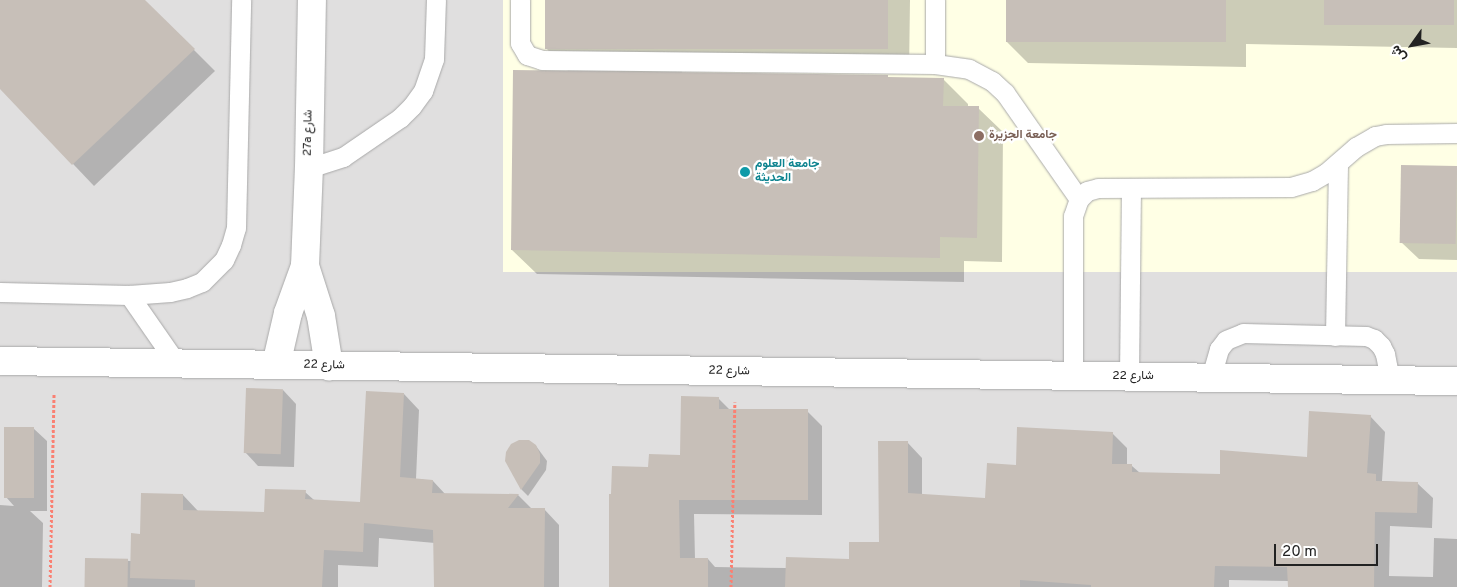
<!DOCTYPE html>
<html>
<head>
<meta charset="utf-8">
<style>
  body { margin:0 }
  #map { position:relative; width:1457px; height:587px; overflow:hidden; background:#f2efe9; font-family:Overpass,Vazirmatn,sans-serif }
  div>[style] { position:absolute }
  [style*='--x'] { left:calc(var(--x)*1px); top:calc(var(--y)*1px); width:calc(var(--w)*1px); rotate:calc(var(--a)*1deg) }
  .residential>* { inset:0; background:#e0dfdf; transform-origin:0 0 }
  .education>* { inset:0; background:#ffffe5; transform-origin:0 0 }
  .shadow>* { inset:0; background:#0003 }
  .building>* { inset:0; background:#c7bfb8; transform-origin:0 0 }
  .path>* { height:3px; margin-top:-1.5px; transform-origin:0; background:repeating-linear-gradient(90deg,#fa8072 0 2.5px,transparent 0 5px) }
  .roads { filter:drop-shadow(0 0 1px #a9a9a9) drop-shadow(0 0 1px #a9a9a9) }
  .lane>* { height:19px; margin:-9.5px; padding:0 9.5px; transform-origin:9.5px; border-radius:9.5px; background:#fff }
  .street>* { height:28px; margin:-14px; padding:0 14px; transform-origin:14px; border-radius:14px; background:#fff }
  .dots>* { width:14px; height:14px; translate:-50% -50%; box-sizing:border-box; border:2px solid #fff; border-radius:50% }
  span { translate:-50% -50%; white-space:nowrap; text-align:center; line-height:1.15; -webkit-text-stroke:4.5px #fff; paint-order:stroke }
  .street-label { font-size:12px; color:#222 }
  .education-label { font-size:12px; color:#785e54; font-weight:700 }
  .left { translate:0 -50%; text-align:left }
  .culture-label { font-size:12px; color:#0d838f; font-weight:700 }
  .north { position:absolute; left:1387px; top:20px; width:50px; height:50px; -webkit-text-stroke:4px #fff; paint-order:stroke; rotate:238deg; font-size:14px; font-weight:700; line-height:20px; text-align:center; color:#222 }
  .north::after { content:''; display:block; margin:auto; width:18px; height:22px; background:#222; clip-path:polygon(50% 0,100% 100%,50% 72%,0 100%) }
  .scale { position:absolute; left:1274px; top:544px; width:104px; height:22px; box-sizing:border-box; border:2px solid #222; border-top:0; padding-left:6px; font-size:15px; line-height:18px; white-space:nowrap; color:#222; -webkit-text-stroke:4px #fff; paint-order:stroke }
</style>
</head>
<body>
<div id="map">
  <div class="residential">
    <div style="left:0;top:0;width:1457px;height:587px"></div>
  </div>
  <div class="education">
    <div style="left:503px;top:0;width:954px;height:272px"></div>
  </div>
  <div class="shadow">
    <div style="clip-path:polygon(0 0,144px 0,215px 71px,94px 186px,0 87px)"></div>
    <div style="clip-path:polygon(546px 0,910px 0,909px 73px,682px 71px,682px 73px,943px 79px,968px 104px,968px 108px,978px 108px,1003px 132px,1002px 262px,964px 261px,964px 282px,537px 274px,512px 250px,569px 72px,546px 48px)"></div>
    <div style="clip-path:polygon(1007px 0,1457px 0,1457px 48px,1246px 44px,1246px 67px,1028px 63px,1007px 42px)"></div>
    <div style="clip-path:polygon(1457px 167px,1457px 260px,1419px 259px,1401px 242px)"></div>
    <div style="clip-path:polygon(283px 390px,296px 404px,294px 467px,258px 466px,245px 452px)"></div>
    <div style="clip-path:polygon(404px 394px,419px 410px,416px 479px,433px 481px,446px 495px,518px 495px,533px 510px,544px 509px,559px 525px,559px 587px,435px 587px,435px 543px,379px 538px,378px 567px,338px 565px,338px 587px,86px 587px,86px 559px,131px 561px,141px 535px,183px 495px,198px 511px,265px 513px,305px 492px,314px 500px,361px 503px)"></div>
    <div style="clip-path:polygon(718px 398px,730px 410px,807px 411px,822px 426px,822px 515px,694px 514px,695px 559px,708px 559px,715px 567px,787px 568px,850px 560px,880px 544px,907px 442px,922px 458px,922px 495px,986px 499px,1017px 466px,1112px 433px,1127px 448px,1127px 465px,1132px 466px,1140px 473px,1221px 476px,1309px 459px,1370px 416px,1385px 432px,1382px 481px,1417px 483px,1433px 498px,1432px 528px,1390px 526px,1389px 576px,1433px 577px,1434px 538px,1457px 539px,1457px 587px,1289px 587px,1289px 581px,1229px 580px,1229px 587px,610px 587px,650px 468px,681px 457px)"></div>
    <div style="clip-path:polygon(33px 428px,47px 441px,47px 511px,30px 511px,43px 523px,42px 587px,0 587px,0 505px,14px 506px,6px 497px)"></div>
    <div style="clip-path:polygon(536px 446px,547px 461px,546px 470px,528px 496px,522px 490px,506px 461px)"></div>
  </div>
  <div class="building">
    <div style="clip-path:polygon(0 0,145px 0,195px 49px,72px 165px,0 89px)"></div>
    <div style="left:545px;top:0;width:343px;height:49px"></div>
    <div style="left:1006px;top:0;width:220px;height:42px"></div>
    <div style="left:1324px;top:0;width:130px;height:25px"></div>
    <div style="clip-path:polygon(513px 70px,888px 75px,888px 77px,944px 78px,943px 106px,979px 106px,977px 238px,940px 237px,940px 258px,511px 250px)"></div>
    <div style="left:1401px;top:165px;width:56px;height:78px;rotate:1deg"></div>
    <div style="left:246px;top:388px;width:37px;height:65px;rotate:2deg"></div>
    <div style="clip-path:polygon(366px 391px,404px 393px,400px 477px,433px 480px,432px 493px,519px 494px,508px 508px,545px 508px,544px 587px,434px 587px,433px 530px,364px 523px,363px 552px,324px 550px,322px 587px,195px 587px,195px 580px,130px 578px,131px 533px,140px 534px,141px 493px,183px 494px,183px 510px,264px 512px,265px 489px,306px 490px,305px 499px,360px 502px)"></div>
    <div style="clip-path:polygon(681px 396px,719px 397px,719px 409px,808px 409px,808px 500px,679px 500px,680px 558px,708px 558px,708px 587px,609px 587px,609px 494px,611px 494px,612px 466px,648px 467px,649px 454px,680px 455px)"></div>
    <div style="clip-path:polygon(1309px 411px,1371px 415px,1367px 473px,1376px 474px,1376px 481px,1418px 482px,1417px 513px,1375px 512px,1374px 587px,1288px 587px,1287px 567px,1215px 566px,1214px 587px,1091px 587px,1091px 585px,1020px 580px,1020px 587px,785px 587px,786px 557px,849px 559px,849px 542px,879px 542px,878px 441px,908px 441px,908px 493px,985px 498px,987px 463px,1016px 465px,1017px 427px,1113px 432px,1112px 464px,1132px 464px,1132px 472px,1220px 474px,1220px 450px,1307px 457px)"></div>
    <div style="left:4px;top:427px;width:30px;height:71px"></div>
    <div style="clip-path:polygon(519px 440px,529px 440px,536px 445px,540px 454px,540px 463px,521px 490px,505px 461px,506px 452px,511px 444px)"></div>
    <div style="left:85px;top:558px;width:43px;height:29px;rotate:1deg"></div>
  </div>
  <div class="path">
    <div style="--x:50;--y:587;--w:194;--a:-88.8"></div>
    <div style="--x:731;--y:587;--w:185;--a:-88.8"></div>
  </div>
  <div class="roads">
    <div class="lane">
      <div style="--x:520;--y:0;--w:43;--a:90"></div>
      <div style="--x:520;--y:43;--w:14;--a:60"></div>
      <div style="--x:527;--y:55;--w:16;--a:18"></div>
      <div style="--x:542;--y:60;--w:393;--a:0.6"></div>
      <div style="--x:935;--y:64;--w:34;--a:8"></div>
      <div style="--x:969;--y:69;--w:26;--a:28"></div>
      <div style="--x:992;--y:81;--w:18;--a:43"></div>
      <div style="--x:1005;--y:93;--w:129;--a:55.1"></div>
      <div style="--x:935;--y:64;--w:64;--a:-90"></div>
      <div style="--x:309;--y:168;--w:36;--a:-18"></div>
      <div style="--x:343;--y:157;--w:69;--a:-34.4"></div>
      <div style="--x:400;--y:118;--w:17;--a:-45"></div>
      <div style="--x:412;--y:106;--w:19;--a:-54"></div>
      <div style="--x:423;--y:91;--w:34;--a:-71"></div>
      <div style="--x:434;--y:59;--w:59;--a:-88.1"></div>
      <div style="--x:0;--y:292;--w:129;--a:1.3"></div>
      <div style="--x:129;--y:295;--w:41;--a:-4.2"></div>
      <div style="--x:170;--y:292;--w:17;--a:-13"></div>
      <div style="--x:187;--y:288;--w:16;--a:-22"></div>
      <div style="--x:202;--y:282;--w:31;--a:-45"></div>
      <div style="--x:224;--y:260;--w:17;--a:-65"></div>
      <div style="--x:231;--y:245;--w:18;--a:-74"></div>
      <div style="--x:236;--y:228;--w:228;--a:-88.7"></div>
      <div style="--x:129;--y:295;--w:84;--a:55.2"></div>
      <div style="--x:1335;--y:336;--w:173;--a:-89"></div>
      <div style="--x:1073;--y:376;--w:160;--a:-90"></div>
      <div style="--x:1073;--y:216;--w:18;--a:-71"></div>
      <div style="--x:1079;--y:199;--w:11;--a:-45"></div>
      <div style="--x:1087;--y:191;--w:11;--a:-15"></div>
      <div style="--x:1098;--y:188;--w:193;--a:-0.3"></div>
      <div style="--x:1291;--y:187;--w:22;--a:-16"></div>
      <div style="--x:1312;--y:181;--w:16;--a:-30"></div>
      <div style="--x:1326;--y:173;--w:40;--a:-41"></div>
      <div style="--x:1356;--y:147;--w:22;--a:-30"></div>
      <div style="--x:1375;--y:136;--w:11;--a:-10"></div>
      <div style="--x:1386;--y:134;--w:71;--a:-0.8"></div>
      <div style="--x:1129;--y:377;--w:189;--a:-89.4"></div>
      <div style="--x:1211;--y:377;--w:29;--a:-74"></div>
      <div style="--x:1219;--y:349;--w:11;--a:-52"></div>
      <div style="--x:1226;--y:340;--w:18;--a:-22"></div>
      <div style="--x:1243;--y:333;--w:123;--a:1.4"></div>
      <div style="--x:1366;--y:336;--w:9;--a:21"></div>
      <div style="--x:1374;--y:339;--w:10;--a:45"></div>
      <div style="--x:1381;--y:346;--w:9;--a:63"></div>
      <div style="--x:1385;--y:354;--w:26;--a:79"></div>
    </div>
    <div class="street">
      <div style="--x:305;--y:266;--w:52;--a:72.3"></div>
      <div style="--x:321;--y:316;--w:51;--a:80.9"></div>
      <div style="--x:0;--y:361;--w:1457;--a:0.79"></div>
      <div style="--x:276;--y:365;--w:53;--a:-77"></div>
      <div style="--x:288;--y:313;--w:50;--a:-70.1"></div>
      <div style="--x:305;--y:266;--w:98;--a:-87.7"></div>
      <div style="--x:309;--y:168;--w:168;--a:-89"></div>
    </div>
  </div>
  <div class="dots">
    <div style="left:979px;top:136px;background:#8d6e63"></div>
    <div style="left:745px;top:172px;background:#0f9aa8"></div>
  </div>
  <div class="street-label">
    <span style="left:309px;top:133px;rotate:-89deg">27a شارع</span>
    <span style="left:324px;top:366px;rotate:1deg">شارع 22</span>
    <span style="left:729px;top:372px;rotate:1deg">شارع 22</span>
    <span style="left:1133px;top:377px">شارع 22</span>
  </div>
  <div class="education-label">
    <span class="left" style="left:989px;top:136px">جامعة الجزيرة</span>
  </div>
  <div class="culture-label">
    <span class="left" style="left:755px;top:172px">جامعة العلوم<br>الحديثة</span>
  </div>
  <div class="north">ش</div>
  <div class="scale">20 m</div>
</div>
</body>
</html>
